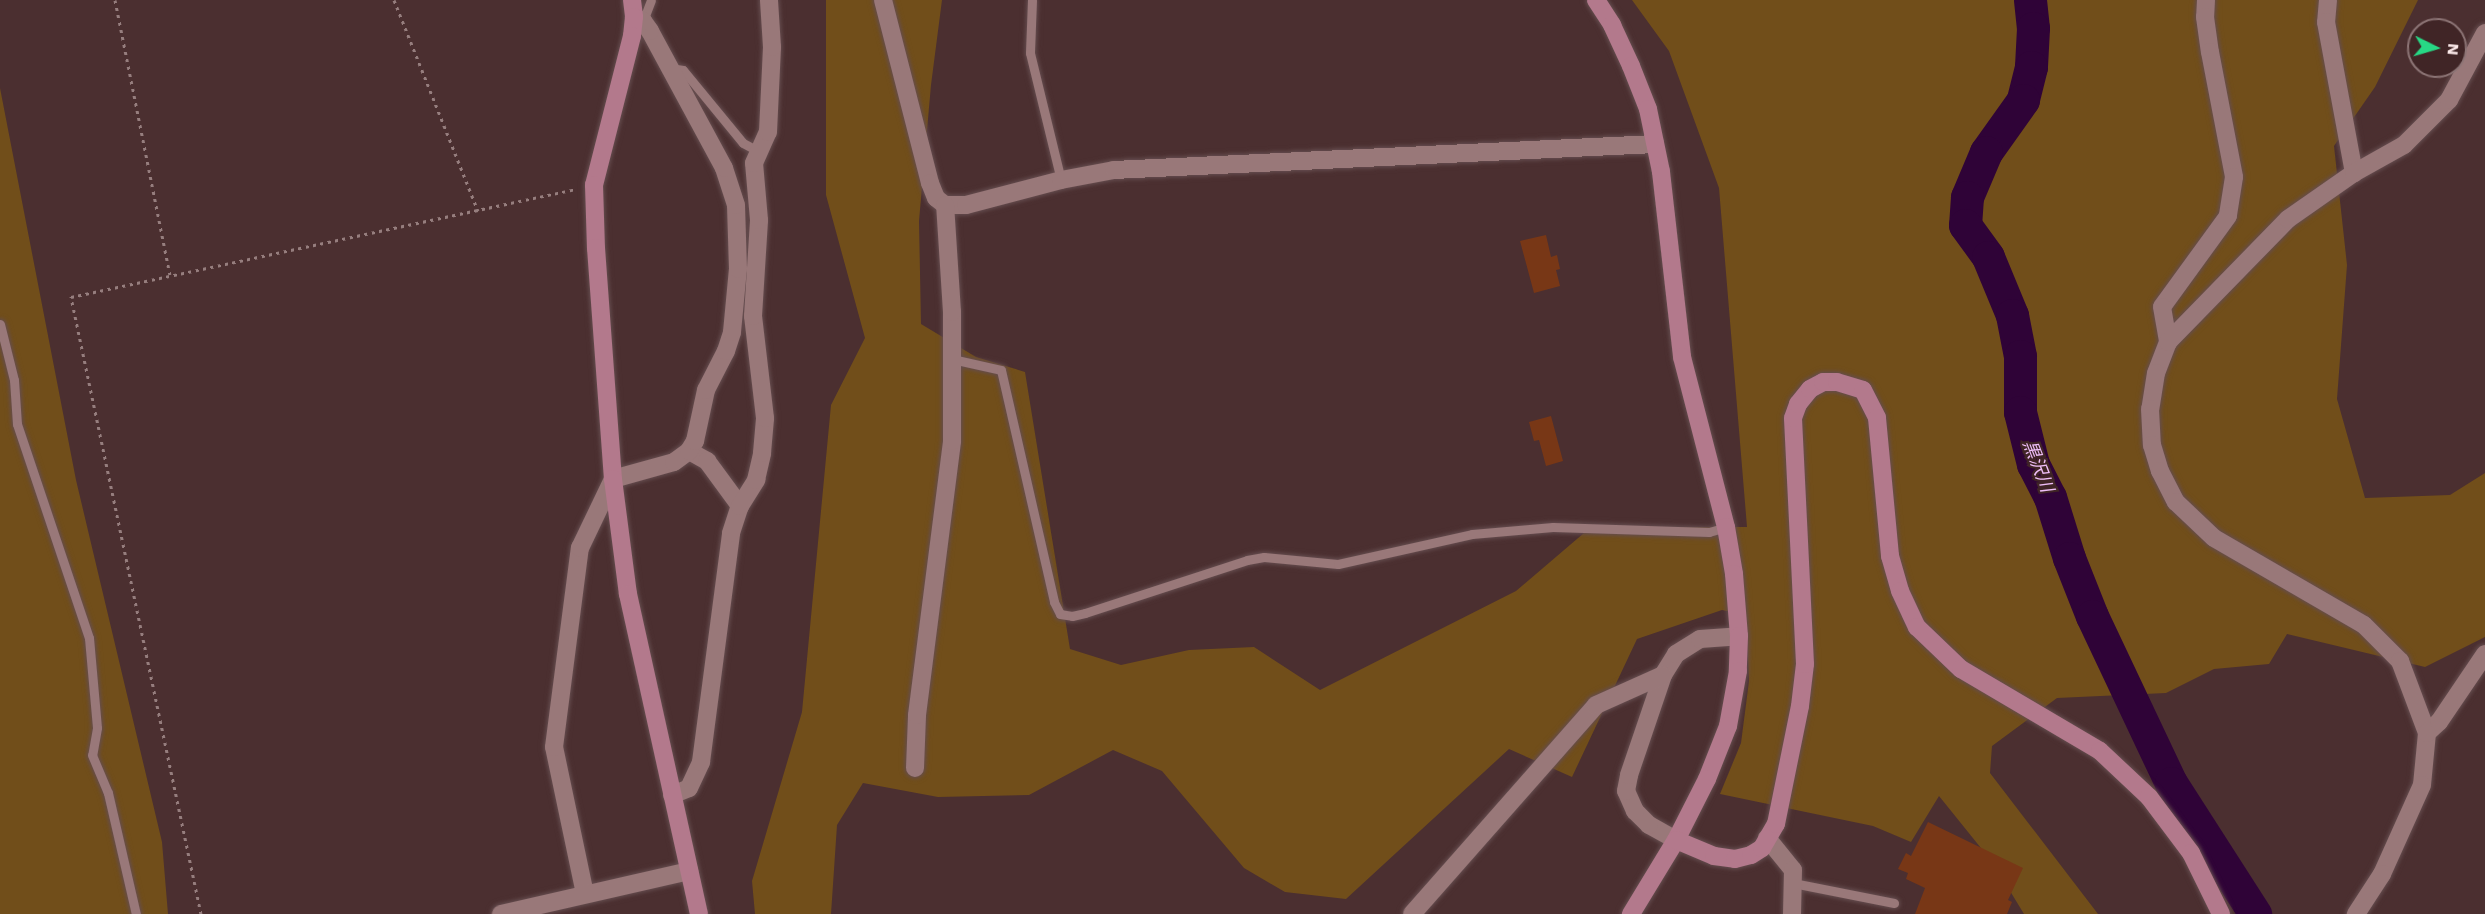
<!DOCTYPE html>
<html>
<head>
<meta charset="utf-8">
<style>
  body { margin:0 }
  #map { position:relative; width:2485px; height:914px; overflow:hidden; background:#4b2f30; font-family:"Work Sans","Noto Sans JP",sans-serif }
  div>[style] { position:absolute }
  [style*='--x'] { left:calc(var(--x)*1px); top:calc(var(--y)*1px); width:calc(var(--w)*1px); rotate:calc(var(--a)*1deg) }
  .green>* { inset:0; background:#714e1a }
  .river>* { height:33px; margin:-16.5px; padding:0 16.5px; transform-origin:16.5px; border-radius:16.5px; background:#2f0337 }
  .building>* { inset:0; background:#783716 }
  .path>* { height:3px; margin-top:-1.5px; transform-origin:0; background:repeating-linear-gradient(90deg,#967e7e 0 3px,transparent 0 7.5px) }
  .roads { filter:drop-shadow(0 0 2px #654d4f) drop-shadow(0 0 2px #654d4f) }
  .lane>* { height:9px; margin:-4.5px; padding:0 4.5px; transform-origin:4.5px; border-radius:4.5px; background:#997879 }
  .street>* { height:18px; margin:-9px; padding:0 9px; transform-origin:9px; border-radius:9px; background:#997879 }
  .secondary>* { height:18px; margin:-9px; padding:0 9px; transform-origin:9px; border-radius:9px; background:#b3798c }
  span { translate:-50% -50%; white-space:nowrap; text-align:center; line-height:1.15; -webkit-text-stroke:4.5px #402526; paint-order:stroke }
  .water-label { font-size:18px; color:#eebdf7; font-style:italic }
  .north { position:absolute; left:2407px; top:18px; width:60px; height:60px; box-sizing:border-box; background:#402526; border:2px solid #8c7475; border-radius:50%; rotate:95deg; font-size:16px; font-weight:700; line-height:24px; text-align:center; color:#fdebeb }
  .north::after { content:''; display:block; margin:auto; width:21px; height:27px; background:#27d885; clip-path:polygon(50% 0,100% 100%,50% 72%,0 100%) }
</style>
</head>
<body>
<div id="map">
  <div class="green">
    <div style="clip-path:polygon(826px 0,942px 0,931px 85px,919px 221px,921px 324px,976px 357px,1025px 372px,1070px 649px,1121px 665px,1189px 650px,1254px 647px,1320px 690px,1516px 591px,1591px 527px,1747px 527px,1719px 188px,1669px 51px,1632px 0,2418px 0,2375px 87px,2334px 146px,2347px 265px,2337px 399px,2365px 498px,2450px 495px,2485px 473px,2485px 637px,2425px 667px,2287px 634px,2269px 664px,2214px 669px,2166px 693px,2057px 698px,1992px 746px,1990px 773px,2098px 914px,2024px 914px,1993px 863px,1939px 796px,1911px 842px,1873px 826px,1720px 794px,1741px 743px,1749px 681px,1746px 615px,1722px 610px,1637px 639px,1572px 777px,1509px 749px,1346px 899px,1285px 892px,1244px 868px,1162px 771px,1113px 750px,1029px 795px,938px 797px,863px 783px,837px 825px,831px 914px,755px 914px,752px 881px,802px 712px,831px 405px,865px 338px,826px 195px)"></div>
    <div style="clip-path:polygon(0 88px,76px 480px,162px 842px,168px 914px,0 914px)"></div>
  </div>
  <div class="river">
    <div style="--x:2030;--y:0;--w:28;--a:84"></div>
    <div style="--x:2033;--y:28;--w:39;--a:93"></div>
    <div style="--x:2031;--y:67;--w:34;--a:104"></div>
    <div style="--x:2023;--y:100;--w:64;--a:125.4"></div>
    <div style="--x:1986;--y:152;--w:49;--a:112.9"></div>
    <div style="--x:1967;--y:197;--w:28;--a:94"></div>
    <div style="--x:1965;--y:225;--w:39;--a:54"></div>
    <div style="--x:1988;--y:257;--w:63;--a:67.5"></div>
    <div style="--x:2012;--y:315;--w:42;--a:79"></div>
    <div style="--x:2020;--y:356;--w:56;--a:90"></div>
    <div style="--x:2020;--y:412;--w:54;--a:76"></div>
    <div style="--x:2033;--y:464;--w:37;--a:63"></div>
    <div style="--x:2050;--y:497;--w:64;--a:72.7"></div>
    <div style="--x:2069;--y:558;--w:62;--a:68.4"></div>
    <div style="--x:2092;--y:616;--w:185;--a:64.7"></div>
    <div style="--x:2171;--y:783;--w:156;--a:57.3"></div>
  </div>
  <div class="building">
    <div style="clip-path:polygon(1546px 235px,1551px 257px,1557px 255px,1560px 269px,1556px 270px,1560px 286px,1534px 293px,1520px 241px)"></div>
    <div style="clip-path:polygon(1551px 416px,1563px 461px,1546px 466px,1539px 440px,1534px 441px,1529px 422px)"></div>
    <div style="clip-path:polygon(1928px 822px,2023px 868px,2008px 900px,2012px 902px,2007px 914px,1915px 914px,1925px 888px,1906px 879px,1908px 873px,1898px 869px,1906px 853px,1911px 856px)"></div>
  </div>
  <div class="path">
    <div style="--x:115;--y:0;--w:280;--a:78.7"></div>
    <div style="--x:394;--y:0;--w:227;--a:68.3"></div>
    <div style="--x:201;--y:914;--w:631;--a:-101.9"></div>
    <div style="--x:71;--y:297;--w:516;--a:-12.07"></div>
  </div>
  <div class="roads">
    <div class="lane">
      <div style="--x:1032;--y:0;--w:53;--a:92.2"></div>
      <div style="--x:1030;--y:53;--w:131;--a:76.3"></div>
      <div style="--x:643;--y:21;--w:22;--a:-69"></div>
      <div style="--x:670;--y:68;--w:13;--a:9"></div>
      <div style="--x:683;--y:70;--w:94;--a:50.6"></div>
      <div style="--x:743;--y:143;--w:17;--a:28"></div>
      <div style="--x:0;--y:324;--w:58;--a:76"></div>
      <div style="--x:14;--y:380;--w:44;--a:86.1"></div>
      <div style="--x:17;--y:424;--w:226;--a:71.4"></div>
      <div style="--x:89;--y:638;--w:90;--a:84.9"></div>
      <div style="--x:97;--y:728;--w:27;--a:100"></div>
      <div style="--x:92;--y:755;--w:41;--a:67.2"></div>
      <div style="--x:108;--y:793;--w:124;--a:77"></div>
      <div style="--x:952;--y:359;--w:50;--a:12.7"></div>
      <div style="--x:1001;--y:370;--w:238;--a:77.1"></div>
      <div style="--x:1054;--y:602;--w:13;--a:63"></div>
      <div style="--x:1060;--y:614;--w:12;--a:9"></div>
      <div style="--x:1072;--y:616;--w:13;--a:-13"></div>
      <div style="--x:1085;--y:613;--w:170;--a:-18.1"></div>
      <div style="--x:1247;--y:560;--w:17;--a:-10"></div>
      <div style="--x:1264;--y:557;--w:74;--a:5.4"></div>
      <div style="--x:1338;--y:564;--w:137;--a:-12.6"></div>
      <div style="--x:1472;--y:534;--w:81;--a:-4.9"></div>
      <div style="--x:1553;--y:527;--w:156;--a:1.8"></div>
      <div style="--x:1709;--y:532;--w:18;--a:-16"></div>
      <div style="--x:1793;--y:883;--w:103;--a:11.2"></div>
    </div>
    <div class="street">
      <div style="--x:883;--y:0;--w:189;--a:75.6"></div>
      <div style="--x:930;--y:183;--w:16;--a:68"></div>
      <div style="--x:936;--y:198;--w:11;--a:38"></div>
      <div style="--x:945;--y:205;--w:21;--a:0"></div>
      <div style="--x:966;--y:205;--w:98;--a:-14.7"></div>
      <div style="--x:1061;--y:180;--w:54;--a:-10.7"></div>
      <div style="--x:1114;--y:170;--w:542;--a:-2.75"></div>
      <div style="--x:2206;--y:0;--w:17;--a:93"></div>
      <div style="--x:2205;--y:17;--w:35;--a:82"></div>
      <div style="--x:2210;--y:52;--w:127;--a:79.1"></div>
      <div style="--x:2234;--y:177;--w:39;--a:99"></div>
      <div style="--x:2228;--y:216;--w:112;--a:126"></div>
      <div style="--x:2162;--y:307;--w:36;--a:80"></div>
      <div style="--x:2168;--y:342;--w:33;--a:111"></div>
      <div style="--x:2156;--y:373;--w:36;--a:99"></div>
      <div style="--x:2150;--y:409;--w:36;--a:87"></div>
      <div style="--x:2152;--y:445;--w:27;--a:73"></div>
      <div style="--x:2160;--y:471;--w:35;--a:63"></div>
      <div style="--x:2176;--y:502;--w:52;--a:43.5"></div>
      <div style="--x:2214;--y:538;--w:173;--a:30.1"></div>
      <div style="--x:2364;--y:625;--w:51;--a:45"></div>
      <div style="--x:2400;--y:661;--w:77;--a:69.4"></div>
      <div style="--x:2427;--y:733;--w:52;--a:95.5"></div>
      <div style="--x:2422;--y:785;--w:98;--a:114.2"></div>
      <div style="--x:2382;--y:874;--w:48;--a:123"></div>
      <div style="--x:2328;--y:0;--w:22;--a:95"></div>
      <div style="--x:2326;--y:22;--w:154;--a:79.5"></div>
      <div style="--x:2168;--y:342;--w:172;--a:-45.7"></div>
      <div style="--x:2288;--y:219;--w:80;--a:-34.9"></div>
      <div style="--x:2354;--y:173;--w:57;--a:-29.2"></div>
      <div style="--x:2404;--y:145;--w:64;--a:-45"></div>
      <div style="--x:2449;--y:100;--w:76;--a:-61.8"></div>
      <div style="--x:689;--y:451;--w:21;--a:29"></div>
      <div style="--x:707;--y:461;--w:56;--a:53.7"></div>
      <div style="--x:2427;--y:733;--w:16;--a:-43"></div>
      <div style="--x:2439;--y:722;--w:82;--a:-55.9"></div>
      <div style="--x:915;--y:768;--w:53;--a:-87.8"></div>
      <div style="--x:917;--y:715;--w:276;--a:-82.7"></div>
      <div style="--x:952;--y:441;--w:129;--a:-90"></div>
      <div style="--x:952;--y:312;--w:107;--a:-93.7"></div>
      <div style="--x:672;--y:795;--w:18;--a:-22"></div>
      <div style="--x:689;--y:788;--w:29;--a:-65"></div>
      <div style="--x:701;--y:762;--w:231;--a:-82.5"></div>
      <div style="--x:731;--y:533;--w:28;--a:-72"></div>
      <div style="--x:740;--y:506;--w:31;--a:-58"></div>
      <div style="--x:756;--y:480;--w:28;--a:-77"></div>
      <div style="--x:762;--y:453;--w:35;--a:-85"></div>
      <div style="--x:765;--y:418;--w:103;--a:-96.7"></div>
      <div style="--x:753;--y:316;--w:96;--a:-86.4"></div>
      <div style="--x:759;--y:220;--w:57;--a:-95"></div>
      <div style="--x:754;--y:163;--w:34;--a:-66"></div>
      <div style="--x:768;--y:132;--w:85;--a:-87.3"></div>
      <div style="--x:772;--y:47;--w:47;--a:-93.7"></div>
      <div style="--x:1767;--y:838;--w:41;--a:50.9"></div>
      <div style="--x:1793;--y:870;--w:44;--a:91.3"></div>
      <div style="--x:1676;--y:840;--w:31;--a:-151"></div>
      <div style="--x:1649;--y:825;--w:20;--a:-135"></div>
      <div style="--x:1635;--y:811;--w:22;--a:-114"></div>
      <div style="--x:1626;--y:791;--w:16;--a:-79"></div>
      <div style="--x:1629;--y:775;--w:106;--a:-71.2"></div>
      <div style="--x:1663;--y:675;--w:25;--a:-58"></div>
      <div style="--x:1676;--y:654;--w:28;--a:-32"></div>
      <div style="--x:1700;--y:639;--w:39;--a:-4"></div>
      <div style="--x:585;--y:894;--w:150;--a:-101.9"></div>
      <div style="--x:554;--y:747;--w:201;--a:-82.6"></div>
      <div style="--x:580;--y:548;--w:76;--a:-64.4"></div>
      <div style="--x:613;--y:479;--w:63;--a:-15.6"></div>
      <div style="--x:674;--y:462;--w:19;--a:-36"></div>
      <div style="--x:689;--y:451;--w:12;--a:-59"></div>
      <div style="--x:695;--y:441;--w:52;--a:-77.8"></div>
      <div style="--x:706;--y:390;--w:44;--a:-62.9"></div>
      <div style="--x:726;--y:351;--w:20;--a:-72"></div>
      <div style="--x:732;--y:332;--w:63;--a:-84.6"></div>
      <div style="--x:738;--y:269;--w:64;--a:-91.8"></div>
      <div style="--x:736;--y:205;--w:39;--a:-108"></div>
      <div style="--x:724;--y:168;--w:156;--a:-118.4"></div>
      <div style="--x:650;--y:31;--w:12;--a:-125"></div>
      <div style="--x:643;--y:21;--w:10;--a:-156"></div>
      <div style="--x:501;--y:914;--w:193;--a:-12.9"></div>
      <div style="--x:1412;--y:914;--w:278;--a:-48.6"></div>
      <div style="--x:1596;--y:705;--w:73;--a:-24.1"></div>
    </div>
    <div class="secondary">
      <div style="--x:632;--y:0;--w:17;--a:83"></div>
      <div style="--x:634;--y:17;--w:19;--a:96"></div>
      <div style="--x:632;--y:36;--w:154;--a:104.3"></div>
      <div style="--x:594;--y:185;--w:63;--a:88.2"></div>
      <div style="--x:596;--y:248;--w:232;--a:85.8"></div>
      <div style="--x:613;--y:479;--w:116;--a:82.6"></div>
      <div style="--x:628;--y:594;--w:328;--a:77.5"></div>
      <div style="--x:1596;--y:0;--w:30;--a:57"></div>
      <div style="--x:1612;--y:25;--w:45;--a:65.1"></div>
      <div style="--x:1631;--y:66;--w:46;--a:68.4"></div>
      <div style="--x:1648;--y:109;--w:64;--a:78.3"></div>
      <div style="--x:1661;--y:172;--w:186;--a:83.5"></div>
      <div style="--x:1682;--y:357;--w:176;--a:75.5"></div>
      <div style="--x:1726;--y:527;--w:48;--a:80.3"></div>
      <div style="--x:1734;--y:574;--w:62;--a:85.4"></div>
      <div style="--x:1739;--y:636;--w:35;--a:92"></div>
      <div style="--x:1738;--y:671;--w:56;--a:100.3"></div>
      <div style="--x:1728;--y:726;--w:57;--a:111.6"></div>
      <div style="--x:1707;--y:779;--w:68;--a:116.9"></div>
      <div style="--x:1676;--y:840;--w:87;--a:121.3"></div>
      <div style="--x:1676;--y:840;--w:41;--a:22.8"></div>
      <div style="--x:1714;--y:856;--w:21;--a:8"></div>
      <div style="--x:1735;--y:859;--w:16;--a:-14"></div>
      <div style="--x:1751;--y:855;--w:13;--a:-32"></div>
      <div style="--x:1762;--y:848;--w:28;--a:-60"></div>
      <div style="--x:1776;--y:824;--w:120;--a:-78.5"></div>
      <div style="--x:1800;--y:706;--w:42;--a:-83.2"></div>
      <div style="--x:1805;--y:664;--w:246;--a:-92.8"></div>
      <div style="--x:1793;--y:418;--w:15;--a:-70"></div>
      <div style="--x:1798;--y:404;--w:19;--a:-51"></div>
      <div style="--x:1810;--y:389;--w:15;--a:-28"></div>
      <div style="--x:1823;--y:382;--w:14;--a:0"></div>
      <div style="--x:1837;--y:382;--w:27;--a:17"></div>
      <div style="--x:1863;--y:390;--w:31;--a:63"></div>
      <div style="--x:1877;--y:418;--w:139;--a:84.6"></div>
      <div style="--x:1890;--y:556;--w:36;--a:74"></div>
      <div style="--x:1900;--y:591;--w:40;--a:65"></div>
      <div style="--x:1917;--y:627;--w:61;--a:43.7"></div>
      <div style="--x:1961;--y:669;--w:161;--a:30.5"></div>
      <div style="--x:2100;--y:751;--w:67;--a:43.2"></div>
      <div style="--x:2149;--y:797;--w:70;--a:53.1"></div>
      <div style="--x:2191;--y:853;--w:68;--a:63.8"></div>
    </div>
  </div>
  <div class="water-label">
    <span style="left:2038px;top:466px;rotate:69deg">黒沢川</span>
  </div>
  <div class="north">N</div>
</div>
</body>
</html>
